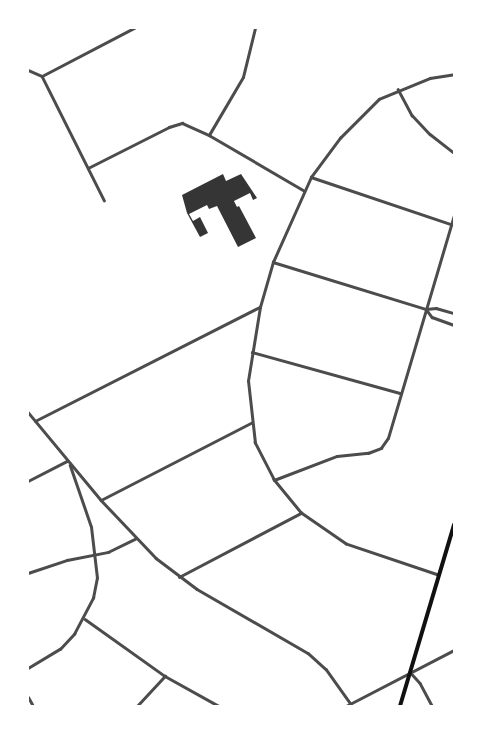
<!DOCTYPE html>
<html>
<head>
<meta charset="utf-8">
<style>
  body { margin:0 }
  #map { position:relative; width:482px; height:734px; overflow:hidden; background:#fff; font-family:Karla,sans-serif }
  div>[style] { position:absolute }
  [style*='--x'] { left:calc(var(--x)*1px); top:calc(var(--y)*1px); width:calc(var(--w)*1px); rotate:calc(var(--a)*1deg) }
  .building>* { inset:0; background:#353535 }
  .minor>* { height:2.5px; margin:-1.25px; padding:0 1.25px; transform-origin:1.25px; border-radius:1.25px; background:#4c4c4c }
  .tertiary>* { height:3px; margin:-1.5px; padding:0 1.5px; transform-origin:1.5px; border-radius:1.5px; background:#4c4c4c }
  .primary>* { height:4px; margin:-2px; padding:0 2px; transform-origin:2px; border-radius:2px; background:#111 }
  span { translate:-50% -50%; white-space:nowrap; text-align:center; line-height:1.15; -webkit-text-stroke:4px #fff; paint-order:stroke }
  .frame { position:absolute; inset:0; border:29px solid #fff; pointer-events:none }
</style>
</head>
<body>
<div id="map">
  <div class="building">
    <div style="clip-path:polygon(223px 174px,226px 181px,241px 174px,257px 198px,253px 200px,250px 193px,234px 201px,237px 207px,239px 206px,256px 238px,238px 247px,217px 206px,209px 209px,207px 205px,189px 214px,193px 221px,200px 217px,208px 233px,200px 237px,187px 213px,182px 195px)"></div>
  </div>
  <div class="minor">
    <div style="--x:28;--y:70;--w:15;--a:23"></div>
    <div style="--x:42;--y:76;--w:139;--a:63.4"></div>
    <div style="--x:42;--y:76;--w:104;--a:-27.6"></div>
    <div style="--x:398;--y:89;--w:30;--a:62"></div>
    <div style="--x:412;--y:115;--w:26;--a:47"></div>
    <div style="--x:430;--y:134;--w:31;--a:38"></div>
    <div style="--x:209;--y:135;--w:67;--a:-59.6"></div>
    <div style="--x:243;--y:77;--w:50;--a:-76.2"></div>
    <div style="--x:88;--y:168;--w:91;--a:-26.8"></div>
    <div style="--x:169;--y:127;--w:14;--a:-17"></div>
    <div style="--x:182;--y:123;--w:30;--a:24"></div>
    <div style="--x:209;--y:135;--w:109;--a:30.3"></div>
    <div style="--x:311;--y:177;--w:148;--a:18.6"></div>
    <div style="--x:273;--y:262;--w:160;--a:17.1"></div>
    <div style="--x:426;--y:309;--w:10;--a:-6"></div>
    <div style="--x:436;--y:308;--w:19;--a:16"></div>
    <div style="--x:426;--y:309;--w:10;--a:53"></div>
    <div style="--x:432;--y:317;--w:23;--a:20"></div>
    <div style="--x:252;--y:352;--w:154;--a:15.5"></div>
    <div style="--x:28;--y:412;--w:114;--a:50.3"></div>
    <div style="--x:101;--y:500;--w:80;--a:46.5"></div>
    <div style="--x:156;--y:558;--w:51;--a:37.1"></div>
    <div style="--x:197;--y:589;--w:128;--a:30"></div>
    <div style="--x:308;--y:653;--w:24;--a:42"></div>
    <div style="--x:326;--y:669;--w:43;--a:54.5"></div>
    <div style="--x:35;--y:421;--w:252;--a:-26.9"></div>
    <div style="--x:274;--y:480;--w:67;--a:-20.9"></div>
    <div style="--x:337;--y:456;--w:31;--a:-6"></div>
    <div style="--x:368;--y:453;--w:14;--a:-21"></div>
    <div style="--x:381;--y:448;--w:12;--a:-55"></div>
    <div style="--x:388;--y:438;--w:233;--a:-73.5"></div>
    <div style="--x:28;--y:481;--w:44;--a:-27.1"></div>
    <div style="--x:101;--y:500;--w:169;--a:-27.2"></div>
    <div style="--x:28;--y:573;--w:41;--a:-18.4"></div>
    <div style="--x:67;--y:560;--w:42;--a:-11"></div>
    <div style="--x:108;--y:552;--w:30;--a:-26"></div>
    <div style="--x:438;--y:575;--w:97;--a:-161.4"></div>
    <div style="--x:346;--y:544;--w:55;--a:-145.4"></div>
    <div style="--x:301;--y:513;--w:43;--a:-129.3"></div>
    <div style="--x:274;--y:480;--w:42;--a:-117.2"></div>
    <div style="--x:255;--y:443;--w:62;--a:-96.4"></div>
    <div style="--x:248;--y:381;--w:75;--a:-80.8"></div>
    <div style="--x:260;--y:307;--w:47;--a:-73.9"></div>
    <div style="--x:273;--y:262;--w:93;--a:-65.9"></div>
    <div style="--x:311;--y:177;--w:49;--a:-53.4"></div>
    <div style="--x:340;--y:138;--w:55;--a:-45"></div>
    <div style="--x:379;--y:99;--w:55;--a:-22.4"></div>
    <div style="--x:430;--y:78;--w:24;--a:-9"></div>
    <div style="--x:179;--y:577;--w:138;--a:-27.7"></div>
    <div style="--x:85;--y:619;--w:98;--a:35.5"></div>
    <div style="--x:165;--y:676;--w:62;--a:29.1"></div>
    <div style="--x:28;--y:668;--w:37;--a:-31"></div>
    <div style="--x:60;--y:649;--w:21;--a:-47"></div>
    <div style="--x:74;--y:634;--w:41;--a:-62.2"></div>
    <div style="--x:93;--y:598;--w:20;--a:-79"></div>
    <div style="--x:97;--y:578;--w:51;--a:-96.7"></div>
    <div style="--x:91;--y:527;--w:65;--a:-109"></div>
    <div style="--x:411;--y:673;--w:13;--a:48"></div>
    <div style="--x:420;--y:683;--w:26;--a:62"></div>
    <div style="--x:137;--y:706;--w:41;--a:-47"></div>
    <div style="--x:346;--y:706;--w:122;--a:-27.4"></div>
  </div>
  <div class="tertiary">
    <div style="--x:28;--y:697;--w:10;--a:61"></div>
  </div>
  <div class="primary">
    <div style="--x:400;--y:706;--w:189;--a:-73.4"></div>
  </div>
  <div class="frame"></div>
</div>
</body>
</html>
